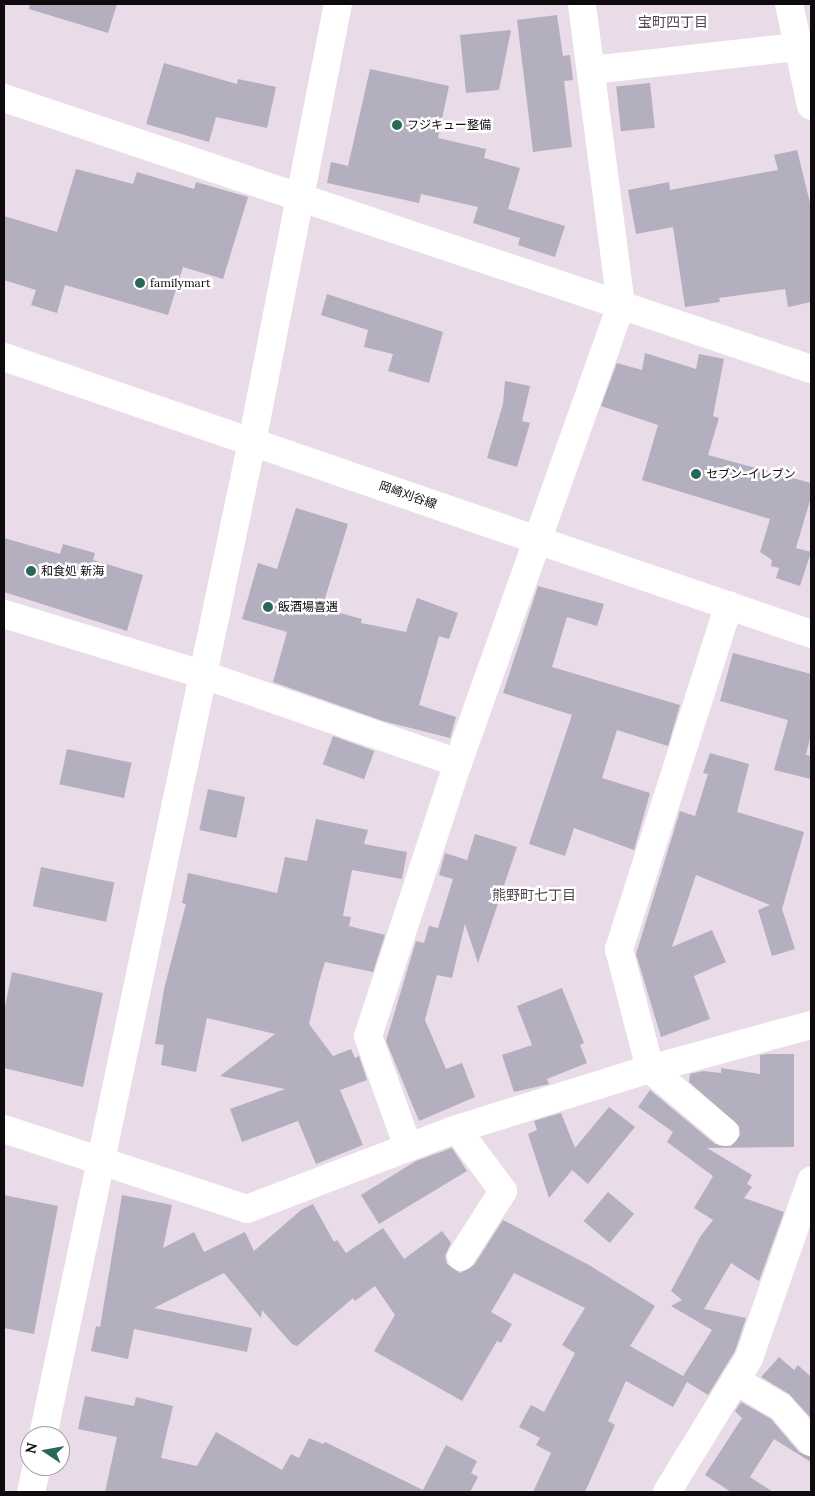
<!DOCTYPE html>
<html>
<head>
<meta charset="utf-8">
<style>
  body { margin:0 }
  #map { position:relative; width:815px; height:1496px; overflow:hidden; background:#e9dbe8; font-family:Lora,"Noto Sans JP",serif }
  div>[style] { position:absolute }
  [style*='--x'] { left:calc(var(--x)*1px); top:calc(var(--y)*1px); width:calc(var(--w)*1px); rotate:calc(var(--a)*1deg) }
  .building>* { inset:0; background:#b3afbf; transform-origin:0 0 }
  .minor>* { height:28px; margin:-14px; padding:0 14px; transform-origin:14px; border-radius:14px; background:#fff }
  .major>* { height:28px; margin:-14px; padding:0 14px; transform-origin:14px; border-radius:14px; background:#fff }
  .dots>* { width:14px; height:14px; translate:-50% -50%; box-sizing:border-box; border:2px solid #fff; border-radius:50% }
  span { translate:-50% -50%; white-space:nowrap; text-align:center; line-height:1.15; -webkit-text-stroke:5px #fff; paint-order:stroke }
  .poi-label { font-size:12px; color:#0e0a0e }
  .left { translate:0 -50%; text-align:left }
  .street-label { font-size:12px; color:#0e0a0e }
  .neighbourhood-label { font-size:14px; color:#514650 }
  .frame { position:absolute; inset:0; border:5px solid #0e0a0e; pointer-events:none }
  .north { position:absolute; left:20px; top:1426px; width:50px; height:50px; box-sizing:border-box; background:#fff; border:1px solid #9f9d9f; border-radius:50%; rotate:282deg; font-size:14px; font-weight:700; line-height:20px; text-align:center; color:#0e0a0e }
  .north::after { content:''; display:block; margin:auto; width:18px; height:22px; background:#276858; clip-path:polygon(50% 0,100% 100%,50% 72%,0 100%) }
</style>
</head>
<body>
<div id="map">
  <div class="building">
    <div style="clip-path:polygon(30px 4px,117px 4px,108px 33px,29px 9px)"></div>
    <div style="clip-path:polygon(557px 15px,563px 56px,570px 55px,573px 80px,564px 81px,572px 147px,533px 152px,517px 20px)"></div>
    <div style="clip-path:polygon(511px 30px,499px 90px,466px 93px,460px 35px)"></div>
    <div style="clip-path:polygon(164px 63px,237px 84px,238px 79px,276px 87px,267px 128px,216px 117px,209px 142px,146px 124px)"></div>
    <div style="clip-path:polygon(370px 69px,449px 86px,438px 138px,486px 149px,484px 158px,520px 168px,508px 209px,565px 226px,555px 257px,518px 245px,520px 238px,473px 223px,478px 207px,421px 194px,419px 203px,327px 183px,331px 162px,348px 166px)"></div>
    <div style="left:650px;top:83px;width:45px;height:34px;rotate:84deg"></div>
    <div style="clip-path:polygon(797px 150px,811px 207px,811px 302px,788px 307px,785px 289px,719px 298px,720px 302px,685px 307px,673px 227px,636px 234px,628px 190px,669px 182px,670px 190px,778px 170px,774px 155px)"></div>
    <div style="clip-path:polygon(76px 169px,133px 184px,137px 172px,194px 189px,196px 182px,248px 197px,223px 279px,183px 267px,168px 315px,65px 285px,57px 313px,31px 305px,36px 290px,4px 280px,4px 216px,57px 232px)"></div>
    <div style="clip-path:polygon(327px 294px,443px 332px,429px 383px,388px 371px,393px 354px,364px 347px,368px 330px,321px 315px)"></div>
    <div style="clip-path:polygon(645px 353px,696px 369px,699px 354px,724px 359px,713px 416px,719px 418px,708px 455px,811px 483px,811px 497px,796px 548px,811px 552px,800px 586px,776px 578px,779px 568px,771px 566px,772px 560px,760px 552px,770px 519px,642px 480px,658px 425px,601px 406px,617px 363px,642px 370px)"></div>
    <div style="clip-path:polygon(505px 381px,530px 386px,522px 421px,530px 423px,517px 467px,487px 458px,503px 404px)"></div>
    <div style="clip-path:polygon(296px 508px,348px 524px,322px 608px,362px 619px,361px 623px,406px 632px,417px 598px,458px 613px,449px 639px,439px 636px,419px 705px,456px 717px,450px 738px,383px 721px,273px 682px,287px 632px,242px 619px,258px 563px,277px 569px)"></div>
    <div style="clip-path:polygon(4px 538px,60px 554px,63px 544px,95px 553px,93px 560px,143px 575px,127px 631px,4px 592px)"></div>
    <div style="clip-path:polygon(538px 586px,604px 604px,597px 626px,567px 617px,552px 667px,680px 705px,668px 746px,617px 730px,602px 778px,650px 793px,634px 850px,574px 828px,565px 856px,529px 844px,572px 715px,503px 693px)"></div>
    <div style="clip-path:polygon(733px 653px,811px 674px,811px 734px,806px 755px,811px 756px,811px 779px,774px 770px,788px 720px,720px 701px)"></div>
    <div style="left:333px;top:736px;width:44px;height:30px;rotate:20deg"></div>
    <div style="left:67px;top:749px;width:66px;height:36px;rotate:12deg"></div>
    <div style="clip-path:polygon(710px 753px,749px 764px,737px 812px,804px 832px,782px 909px,795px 949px,772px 956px,758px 910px,770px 905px,696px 875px,672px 947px,712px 930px,726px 962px,694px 976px,710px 1019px,661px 1037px,636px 954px,680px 811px,695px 816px,708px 774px,703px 773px)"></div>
    <div style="left:208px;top:789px;width:38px;height:42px;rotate:12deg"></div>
    <div style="clip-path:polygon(316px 819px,368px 830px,364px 844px,407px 852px,402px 879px,352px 870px,343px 916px,351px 917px,349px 926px,385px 935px,373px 972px,325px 962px,319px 982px,309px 1024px,333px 1056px,351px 1049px,355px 1058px,359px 1056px,367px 1080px,340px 1090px,363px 1145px,316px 1164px,298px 1121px,242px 1142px,230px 1109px,285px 1089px,220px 1076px,275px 1034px,207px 1018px,196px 1072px,161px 1065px,164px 1045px,155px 1044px,164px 989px,186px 904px,182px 903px,188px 873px,277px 893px,285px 857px,307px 861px)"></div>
    <div style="clip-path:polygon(475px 834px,517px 847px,478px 963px,465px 924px,452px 978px,437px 975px,425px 1020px,446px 1069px,462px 1063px,475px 1097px,419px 1121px,386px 1041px,416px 941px,424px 943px,429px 926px,438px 928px,453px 879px,439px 875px,445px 853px,467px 860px)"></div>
    <div style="left:41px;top:867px;width:75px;height:40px;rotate:12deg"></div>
    <div style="clip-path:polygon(12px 972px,103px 993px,83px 1087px,4px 1068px,4px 1012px)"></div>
    <div style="clip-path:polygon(562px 988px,584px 1043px,580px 1045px,587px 1063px,547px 1079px,549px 1084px,514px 1092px,502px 1055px,532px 1045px,517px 1006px)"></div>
    <div style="clip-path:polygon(766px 1054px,794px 1054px,794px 1147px,707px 1148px,752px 1175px,747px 1184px,752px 1187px,744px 1198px,784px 1212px,759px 1281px,731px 1263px,704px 1309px,746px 1318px,735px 1351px,708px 1395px,687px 1382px,673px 1407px,626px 1381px,608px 1421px,615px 1425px,585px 1492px,533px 1492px,551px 1453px,536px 1445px,540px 1438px,519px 1427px,531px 1405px,544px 1412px,575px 1353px,562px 1345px,585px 1308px,514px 1273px,491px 1312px,512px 1324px,501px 1343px,497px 1341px,462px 1401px,374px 1351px,395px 1315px,375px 1286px,355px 1301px,353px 1298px,297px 1346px,292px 1344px,262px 1310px,261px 1318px,224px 1273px,154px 1308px,252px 1328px,247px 1352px,134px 1329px,128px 1359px,91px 1351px,96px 1326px,100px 1327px,122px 1195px,172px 1205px,163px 1248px,194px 1232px,204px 1252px,245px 1232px,254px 1251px,301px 1210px,313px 1204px,334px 1242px,337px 1240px,346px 1253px,383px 1228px,404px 1259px,442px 1231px,451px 1243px,445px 1256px,447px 1264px,460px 1273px,474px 1265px,503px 1220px,589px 1265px,655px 1306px,630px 1346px,683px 1376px,712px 1330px,671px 1306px,682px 1300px,671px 1291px,700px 1237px,713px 1220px,694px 1208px,713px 1176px,667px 1142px,673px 1132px,638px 1107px,650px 1090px,715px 1144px,731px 1146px,740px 1135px,739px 1126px,689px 1082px,690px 1074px,703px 1071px,721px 1073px,721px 1068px,760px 1074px,760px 1055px)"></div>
    <div style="clip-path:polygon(609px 1107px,635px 1127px,588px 1184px,572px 1170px,549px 1198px,528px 1134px,537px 1130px,534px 1121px,561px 1113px,575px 1148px)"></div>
    <div style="clip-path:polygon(452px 1148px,467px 1171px,379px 1224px,361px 1195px,416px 1161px)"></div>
    <div style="left:608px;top:1192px;width:34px;height:38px;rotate:40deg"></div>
    <div style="clip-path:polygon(4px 1195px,58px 1206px,34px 1334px,4px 1328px)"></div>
    <div style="clip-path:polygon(779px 1357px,794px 1370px,798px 1365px,811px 1377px,811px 1418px,789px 1394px,761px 1377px)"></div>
    <div style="clip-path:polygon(85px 1396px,134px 1406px,136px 1397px,173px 1406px,161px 1458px,197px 1466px,216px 1432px,282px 1470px,291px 1454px,299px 1458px,309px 1438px,323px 1444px,325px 1442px,423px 1490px,446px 1445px,477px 1461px,471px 1473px,478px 1477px,470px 1492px,105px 1492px,117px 1437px,78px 1429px)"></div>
    <div style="clip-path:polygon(741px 1402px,771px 1419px,799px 1452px,811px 1457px,811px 1462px,774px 1439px,750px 1477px,773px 1492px,731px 1492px,705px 1475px,742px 1418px,735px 1411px)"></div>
  </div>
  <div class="minor">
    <div style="--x:789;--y:4;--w:104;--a:77.8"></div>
    <div style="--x:592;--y:70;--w:207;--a:-6.4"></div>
    <div style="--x:4;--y:98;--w:851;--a:18.56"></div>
    <div style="--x:4;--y:614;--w:206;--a:16.9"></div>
    <div style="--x:201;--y:674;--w:272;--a:19.1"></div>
    <div style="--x:4;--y:1129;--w:256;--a:18.2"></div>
    <div style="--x:247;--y:1209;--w:225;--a:-20.9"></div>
    <div style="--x:457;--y:1129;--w:202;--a:-17.3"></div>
    <div style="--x:650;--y:1069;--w:167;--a:-15.3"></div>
    <div style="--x:457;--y:1129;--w:77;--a:53.4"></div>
    <div style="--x:503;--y:1191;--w:78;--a:122.5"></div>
    <div style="--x:725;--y:1132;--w:98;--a:-140"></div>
    <div style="--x:650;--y:1069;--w:124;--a:-104.5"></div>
    <div style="--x:619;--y:949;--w:361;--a:-72.3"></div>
    <div style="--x:408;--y:1147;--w:118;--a:-109.8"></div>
    <div style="--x:368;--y:1036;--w:287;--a:-71.8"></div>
    <div style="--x:458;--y:763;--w:486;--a:-70.4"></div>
    <div style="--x:621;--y:305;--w:304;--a:-97.4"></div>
    <div style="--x:735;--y:1380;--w:53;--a:30.4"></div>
    <div style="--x:781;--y:1407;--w:46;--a:49.4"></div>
    <div style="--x:43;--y:1436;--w:1016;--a:-78.13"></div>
    <div style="--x:252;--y:442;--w:446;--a:-78.9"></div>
    <div style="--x:31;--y:1492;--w:27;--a:-77"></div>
    <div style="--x:667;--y:1492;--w:157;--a:-58.5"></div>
    <div style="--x:749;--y:1358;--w:188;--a:-70.7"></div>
  </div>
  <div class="major">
    <div style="--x:4;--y:357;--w:853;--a:18.94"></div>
  </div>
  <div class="dots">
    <div style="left:397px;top:125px;background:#276858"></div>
    <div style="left:140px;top:283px;background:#276858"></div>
    <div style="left:696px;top:474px;background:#276858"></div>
    <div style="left:31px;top:571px;background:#276858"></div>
    <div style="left:268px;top:607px;background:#276858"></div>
  </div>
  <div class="poi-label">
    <span class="left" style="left:407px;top:125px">フジキュー整備</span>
    <span class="left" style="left:150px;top:283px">familymart</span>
    <span class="left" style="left:706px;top:474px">セブン-イレブン</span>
    <span class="left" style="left:41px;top:571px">和食処 新海</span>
    <span class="left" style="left:278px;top:607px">飯酒場喜遇</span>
  </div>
  <div class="street-label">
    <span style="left:408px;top:495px;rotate:19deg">岡崎刈谷線</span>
  </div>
  <div class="neighbourhood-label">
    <span style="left:673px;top:22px">宝町四丁目</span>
    <span style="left:534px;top:895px">熊野町七丁目</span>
  </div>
  <div class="frame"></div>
  <div class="north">N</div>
</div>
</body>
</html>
